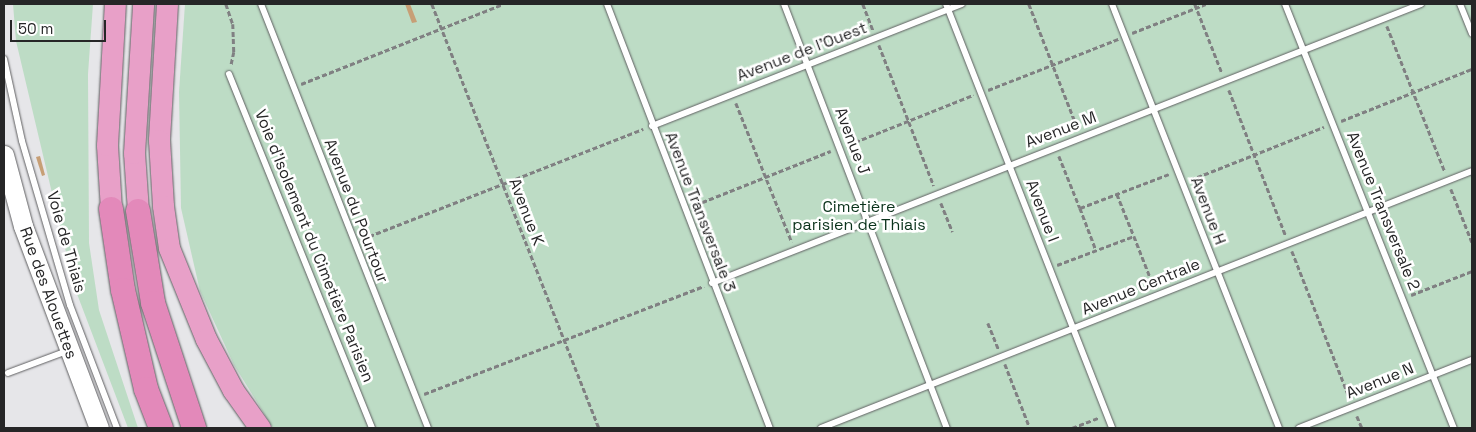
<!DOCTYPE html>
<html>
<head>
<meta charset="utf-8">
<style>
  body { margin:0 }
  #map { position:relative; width:1476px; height:432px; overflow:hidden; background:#e6e6e9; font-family:"Space Grotesk",sans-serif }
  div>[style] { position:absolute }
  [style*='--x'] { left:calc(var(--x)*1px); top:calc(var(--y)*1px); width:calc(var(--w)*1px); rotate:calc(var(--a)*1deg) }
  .green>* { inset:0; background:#bddcc5 }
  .building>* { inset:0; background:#c79f76 }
  .path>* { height:2.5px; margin-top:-1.25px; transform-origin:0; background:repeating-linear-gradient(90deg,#808082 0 5px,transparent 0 7.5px) }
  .roads { filter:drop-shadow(0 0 1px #5f5f61) drop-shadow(0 0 1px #5f5f61) }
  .service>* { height:6px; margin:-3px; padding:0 3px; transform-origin:3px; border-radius:3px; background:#fff }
  .secondary>* { height:19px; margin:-9.5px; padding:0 9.5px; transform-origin:9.5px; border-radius:9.5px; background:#fff }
  .trunk>* { height:21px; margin:-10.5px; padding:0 10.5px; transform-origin:10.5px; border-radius:10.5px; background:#e8a0c8 }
  .motorway>* { height:24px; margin:-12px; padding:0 12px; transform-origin:12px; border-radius:12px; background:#e389ba }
  span { translate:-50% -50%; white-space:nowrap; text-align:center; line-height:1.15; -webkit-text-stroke:5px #fff; paint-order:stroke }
  .street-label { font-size:16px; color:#262627 }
  .park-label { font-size:16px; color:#0a321b }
  .frame { position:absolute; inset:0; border:5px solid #262627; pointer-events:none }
  .scale { position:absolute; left:10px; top:20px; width:96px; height:22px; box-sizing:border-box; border:2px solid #262627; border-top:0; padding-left:6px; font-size:15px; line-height:18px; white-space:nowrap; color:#262627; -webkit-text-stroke:4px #fff; paint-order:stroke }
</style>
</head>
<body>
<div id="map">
  <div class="green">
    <div style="clip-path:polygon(13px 4px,93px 4px,88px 74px,89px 243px,99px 310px,138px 428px,128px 428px,74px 286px,16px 41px)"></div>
    <div style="clip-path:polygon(185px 4px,1472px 4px,1472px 428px,273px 428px,234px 365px,200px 291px,181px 208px,179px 92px)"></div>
  </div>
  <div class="building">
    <div style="clip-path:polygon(405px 4px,410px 4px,417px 22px,412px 23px)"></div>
    <div style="clip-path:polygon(40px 156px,45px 175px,42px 176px,36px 157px)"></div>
  </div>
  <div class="path">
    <div style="--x:226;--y:4;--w:21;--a:71"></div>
    <div style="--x:233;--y:24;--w:28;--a:88"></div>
    <div style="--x:234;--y:52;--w:14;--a:102"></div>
    <div style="--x:432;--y:4;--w:456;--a:68.5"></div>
    <div style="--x:863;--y:4;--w:28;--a:69"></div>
    <div style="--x:1029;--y:4;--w:134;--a:68.6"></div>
    <div style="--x:1195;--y:4;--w:74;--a:68.6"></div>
    <div style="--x:1387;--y:26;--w:157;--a:68.3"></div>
    <div style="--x:1132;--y:33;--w:79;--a:-21.4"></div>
    <div style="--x:879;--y:45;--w:151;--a:68.7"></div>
    <div style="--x:301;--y:84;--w:217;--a:-21.6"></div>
    <div style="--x:988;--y:90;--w:140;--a:-21.4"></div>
    <div style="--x:1229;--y:90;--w:157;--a:68.7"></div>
    <div style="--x:736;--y:103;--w:150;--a:68.1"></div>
    <div style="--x:1341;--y:121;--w:141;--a:-21.7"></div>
    <div style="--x:848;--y:145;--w:135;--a:-21.8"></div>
    <div style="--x:1059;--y:156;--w:56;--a:68"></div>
    <div style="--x:1080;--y:208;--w:95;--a:-20.9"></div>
    <div style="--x:1190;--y:180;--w:144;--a:-21.6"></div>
    <div style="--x:1451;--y:189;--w:57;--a:68.4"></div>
    <div style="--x:1117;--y:194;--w:45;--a:68"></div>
    <div style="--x:941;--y:203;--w:31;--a:68"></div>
    <div style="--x:695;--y:205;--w:146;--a:-21.7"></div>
    <div style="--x:1080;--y:208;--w:45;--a:69.1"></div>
    <div style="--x:362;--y:239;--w:302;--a:-21.4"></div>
    <div style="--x:1292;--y:251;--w:159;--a:68.6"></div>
    <div style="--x:1057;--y:265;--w:82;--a:-20.6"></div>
    <div style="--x:1134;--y:236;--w:55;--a:68.6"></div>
    <div style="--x:1411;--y:295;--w:66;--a:-21.5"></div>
    <div style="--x:988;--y:323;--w:29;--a:68"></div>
    <div style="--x:1005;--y:364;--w:69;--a:68.7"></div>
    <div style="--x:424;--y:394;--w:300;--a:-21.1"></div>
    <div style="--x:1357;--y:416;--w:13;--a:67"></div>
    <div style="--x:1072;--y:428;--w:28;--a:-21"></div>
  </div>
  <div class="roads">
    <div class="service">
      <div style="--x:261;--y:4;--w:456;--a:68.5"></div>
      <div style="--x:607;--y:4;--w:454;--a:69"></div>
      <div style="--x:784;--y:4;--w:454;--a:69"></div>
      <div style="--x:946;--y:4;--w:455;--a:68.6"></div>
      <div style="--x:1112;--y:4;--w:456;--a:68.5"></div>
      <div style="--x:1285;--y:4;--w:456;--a:68.3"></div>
      <div style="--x:1460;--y:4;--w:32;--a:68"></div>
      <div style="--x:4;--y:59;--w:84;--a:77.6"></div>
      <div style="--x:22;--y:141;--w:171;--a:73.7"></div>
      <div style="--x:70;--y:305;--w:132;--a:69.1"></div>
      <div style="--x:229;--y:74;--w:382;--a:68"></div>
      <div style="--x:652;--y:126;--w:333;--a:-21.5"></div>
      <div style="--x:712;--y:283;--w:762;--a:-21.48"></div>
      <div style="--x:8;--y:373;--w:63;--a:-20.4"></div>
      <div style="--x:821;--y:428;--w:700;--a:-21.54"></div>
      <div style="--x:1299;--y:428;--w:186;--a:-21.5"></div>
    </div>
    <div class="secondary">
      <div style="--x:4;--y:155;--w:73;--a:75"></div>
      <div style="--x:23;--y:226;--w:216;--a:69.4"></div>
    </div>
    <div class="trunk">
      <div style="--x:167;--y:4;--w:136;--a:93.4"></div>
      <div style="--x:159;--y:140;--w:66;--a:86.5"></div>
      <div style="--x:163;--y:206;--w:42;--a:81.9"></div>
      <div style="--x:169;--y:248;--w:98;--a:67.9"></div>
      <div style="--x:206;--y:339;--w:58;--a:62.1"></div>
      <div style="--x:233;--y:390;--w:47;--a:54.6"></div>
      <div style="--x:111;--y:209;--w:64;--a:-93.6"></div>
      <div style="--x:107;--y:145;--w:141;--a:-86.8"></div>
      <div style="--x:138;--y:211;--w:58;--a:-93.9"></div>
      <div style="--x:134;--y:153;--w:149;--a:-86.5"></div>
    </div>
    <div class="motorway">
      <div style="--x:111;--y:209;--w:82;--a:81.6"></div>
      <div style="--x:123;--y:290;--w:102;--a:76.9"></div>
      <div style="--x:146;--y:389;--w:42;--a:69"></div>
      <div style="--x:138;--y:211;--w:93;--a:80.7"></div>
      <div style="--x:153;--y:303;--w:132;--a:71.8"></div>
    </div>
  </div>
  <div class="street-label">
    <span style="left:802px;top:52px;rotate:-21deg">Avenue de l'Ouest</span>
    <span style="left:1061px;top:130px;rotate:-21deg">Avenue M</span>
    <span style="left:852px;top:141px;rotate:69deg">Avenue J</span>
    <span style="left:356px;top:211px;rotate:69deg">Avenue du Pourtour</span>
    <span style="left:1042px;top:211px;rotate:69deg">Avenue I</span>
    <span style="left:1208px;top:211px;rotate:69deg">Avenue H</span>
    <span style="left:1383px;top:211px;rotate:68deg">Avenue Transversale 2</span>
    <span style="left:526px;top:212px;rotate:69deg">Avenue K</span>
    <span style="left:700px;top:212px;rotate:69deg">Avenue Transversale 3</span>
    <span style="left:66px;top:242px;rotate:74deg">Voie de Thiais</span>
    <span style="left:314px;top:246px;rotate:68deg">Voie d'Isolement du Cimetière Parisien</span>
    <span style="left:1141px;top:287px;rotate:-22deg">Avenue Centrale</span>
    <span style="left:48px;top:293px;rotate:70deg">Rue des Alouettes</span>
    <span style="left:1380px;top:381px;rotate:-22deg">Avenue N</span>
  </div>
  <div class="park-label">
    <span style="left:859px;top:216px">Cimetière<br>parisien de Thiais</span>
  </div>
  <div class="frame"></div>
  <div class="scale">50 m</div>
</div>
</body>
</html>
